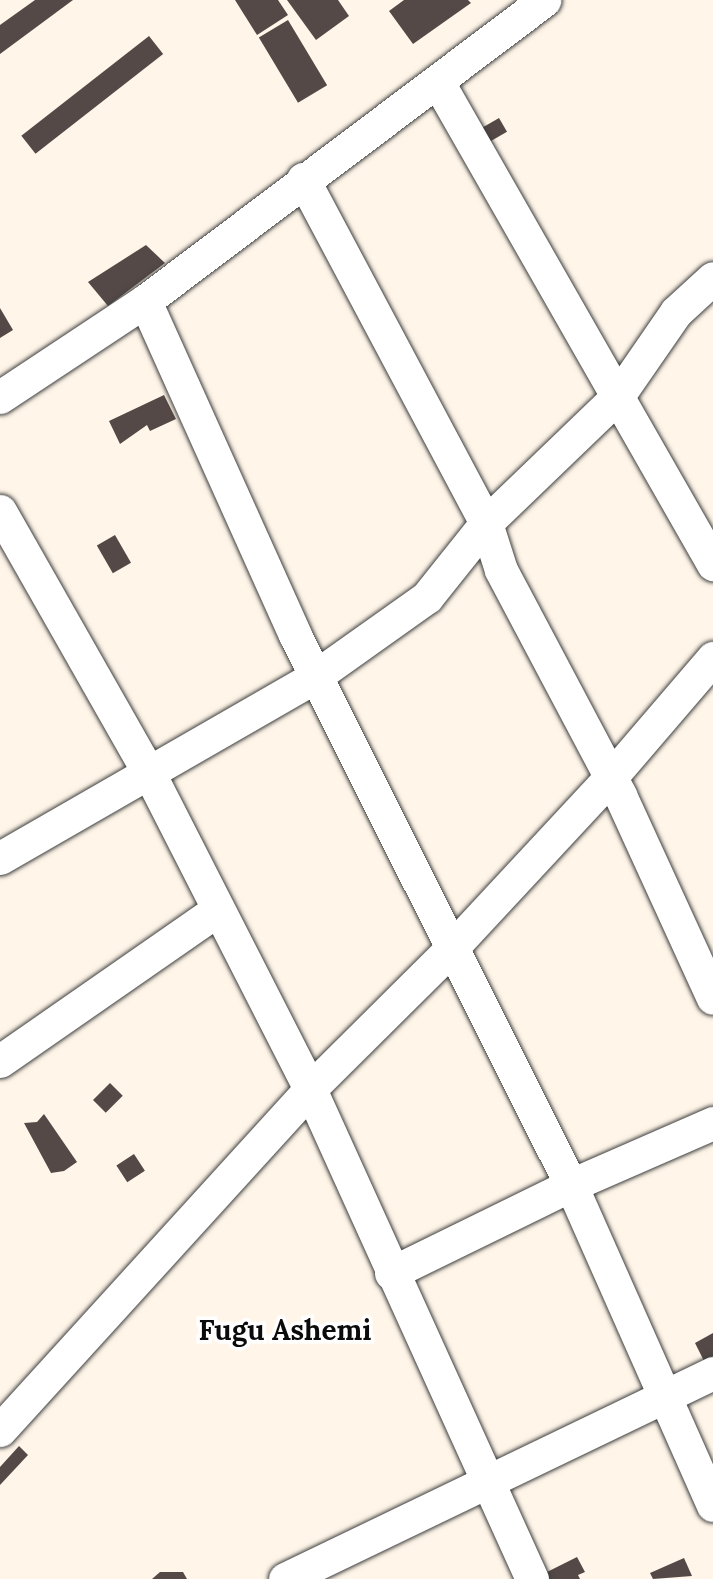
<!DOCTYPE html>
<html>
<head>
<meta charset="utf-8">
<style>
  body { margin:0 }
  #map { position:relative; width:713px; height:1579px; overflow:hidden; background:#fff6e9; font-family:Lora,serif }
  div>[style] { position:absolute }
  [style*='--x'] { left:calc(var(--x)*1px); top:calc(var(--y)*1px); width:calc(var(--w)*1px); rotate:calc(var(--a)*1deg) }
  .building>* { inset:0; background:#544947; transform-origin:0 0 }
  .roads { filter:drop-shadow(0 0 2px #3e3e3e) drop-shadow(0 0 2px #3e3e3e) }
  .minor>* { height:33px; margin:-16.5px; padding:0 16.5px; transform-origin:16.5px; border-radius:16.5px; background:#fff }
  span { translate:-50% -50%; white-space:nowrap; text-align:center; line-height:1.15; -webkit-text-stroke:7px #fff; paint-order:stroke }
  .district-label { font-size:28px; color:#0b0b0b; font-weight:700 }
</style>
</head>
<body>
<div id="map">
  <div class="building">
    <div style="clip-path:polygon(35px 0,73px 0,0 54px,0 25px)"></div>
    <div style="clip-path:polygon(235px 0,278px 0,288px 15px,257px 35px)"></div>
    <div style="clip-path:polygon(287px 0,338px 0,349px 16px,316px 40px)"></div>
    <div style="clip-path:polygon(404px 0,468px 0,471px 3px,413px 44px,389px 11px)"></div>
    <div style="left:288px;top:20px;width:76px;height:34px;rotate:59deg"></div>
    <div style="left:149px;top:36px;width:23px;height:162px;rotate:52deg"></div>
    <div style="left:499px;top:118px;width:16px;height:30px;rotate:60deg"></div>
    <div style="clip-path:polygon(146px 245px,165px 263px,108px 306px,88px 282px)"></div>
    <div style="clip-path:polygon(0 308px,13px 330px,0 338px)"></div>
    <div style="clip-path:polygon(164px 395px,176px 419px,150px 431px,147px 425px,120px 444px,109px 421px)"></div>
    <div style="left:115px;top:535px;width:32px;height:21px;rotate:60deg"></div>
    <div style="left:110px;top:1083px;width:18px;height:24px;rotate:45deg"></div>
    <div style="clip-path:polygon(44px 1114px,77px 1162px,64px 1171px,51px 1173px,24px 1123px,37px 1122px)"></div>
    <div style="left:134px;top:1154px;width:20px;height:21px;rotate:57deg"></div>
    <div style="clip-path:polygon(713px 1333px,713px 1369px,709px 1371px,695px 1343px)"></div>
    <div style="clip-path:polygon(19px 1446px,28px 1455px,0 1485px,0 1467px)"></div>
    <div style="clip-path:polygon(577px 1557px,585px 1572px,578px 1575px,580px 1579px,545px 1579px,543px 1574px)"></div>
    <div style="clip-path:polygon(684px 1558px,692px 1576px,653px 1579px,650px 1573px)"></div>
    <div style="clip-path:polygon(160px 1572px,183px 1572px,187px 1579px,152px 1579px)"></div>
  </div>
  <div class="roads">
    <div class="minor">
      <div style="--x:439;--y:84;--w:553;--a:60.28"></div>
      <div style="--x:303;--y:179;--w:390;--a:62"></div>
      <div style="--x:486;--y:523;--w:49;--a:72.3"></div>
      <div style="--x:501;--y:570;--w:255;--a:62.1"></div>
      <div style="--x:620;--y:795;--w:223;--a:65.4"></div>
      <div style="--x:145;--y:301;--w:366;--a:65.8"></div>
      <div style="--x:295;--y:635;--w:615;--a:63.35"></div>
      <div style="--x:571;--y:1185;--w:350;--a:66.1"></div>
      <div style="--x:0;--y:397;--w:174;--a:-33.5"></div>
      <div style="--x:145;--y:301;--w:500;--a:-37"></div>
      <div style="--x:0;--y:511;--w:299;--a:60.4"></div>
      <div style="--x:148;--y:771;--w:357;--a:63"></div>
      <div style="--x:310;--y:1089;--w:538;--a:65.63"></div>
      <div style="--x:0;--y:858;--w:365;--a:-29.9"></div>
      <div style="--x:316;--y:676;--w:136;--a:-35.4"></div>
      <div style="--x:427;--y:597;--w:95;--a:-51.4"></div>
      <div style="--x:486;--y:523;--w:183;--a:-43.9"></div>
      <div style="--x:618;--y:396;--w:102;--a:-55.4"></div>
      <div style="--x:676;--y:312;--w:50;--a:-42.6"></div>
      <div style="--x:0;--y:1061;--w:264;--a:-34.8"></div>
      <div style="--x:391;--y:1273;--w:200;--a:-26.1"></div>
      <div style="--x:571;--y:1185;--w:155;--a:-23.6"></div>
      <div style="--x:0;--y:1430;--w:461;--a:-47.7"></div>
      <div style="--x:310;--y:1089;--w:197;--a:-44.8"></div>
      <div style="--x:450;--y:950;--w:236;--a:-47.1"></div>
      <div style="--x:611;--y:777;--w:157;--a:-49.4"></div>
      <div style="--x:285;--y:1579;--w:475;--a:-25.7"></div>
    </div>
  </div>
  <div class="district-label">
    <span style="left:285px;top:1330px">Fugu Ashemi</span>
  </div>
</div>
</body>
</html>
